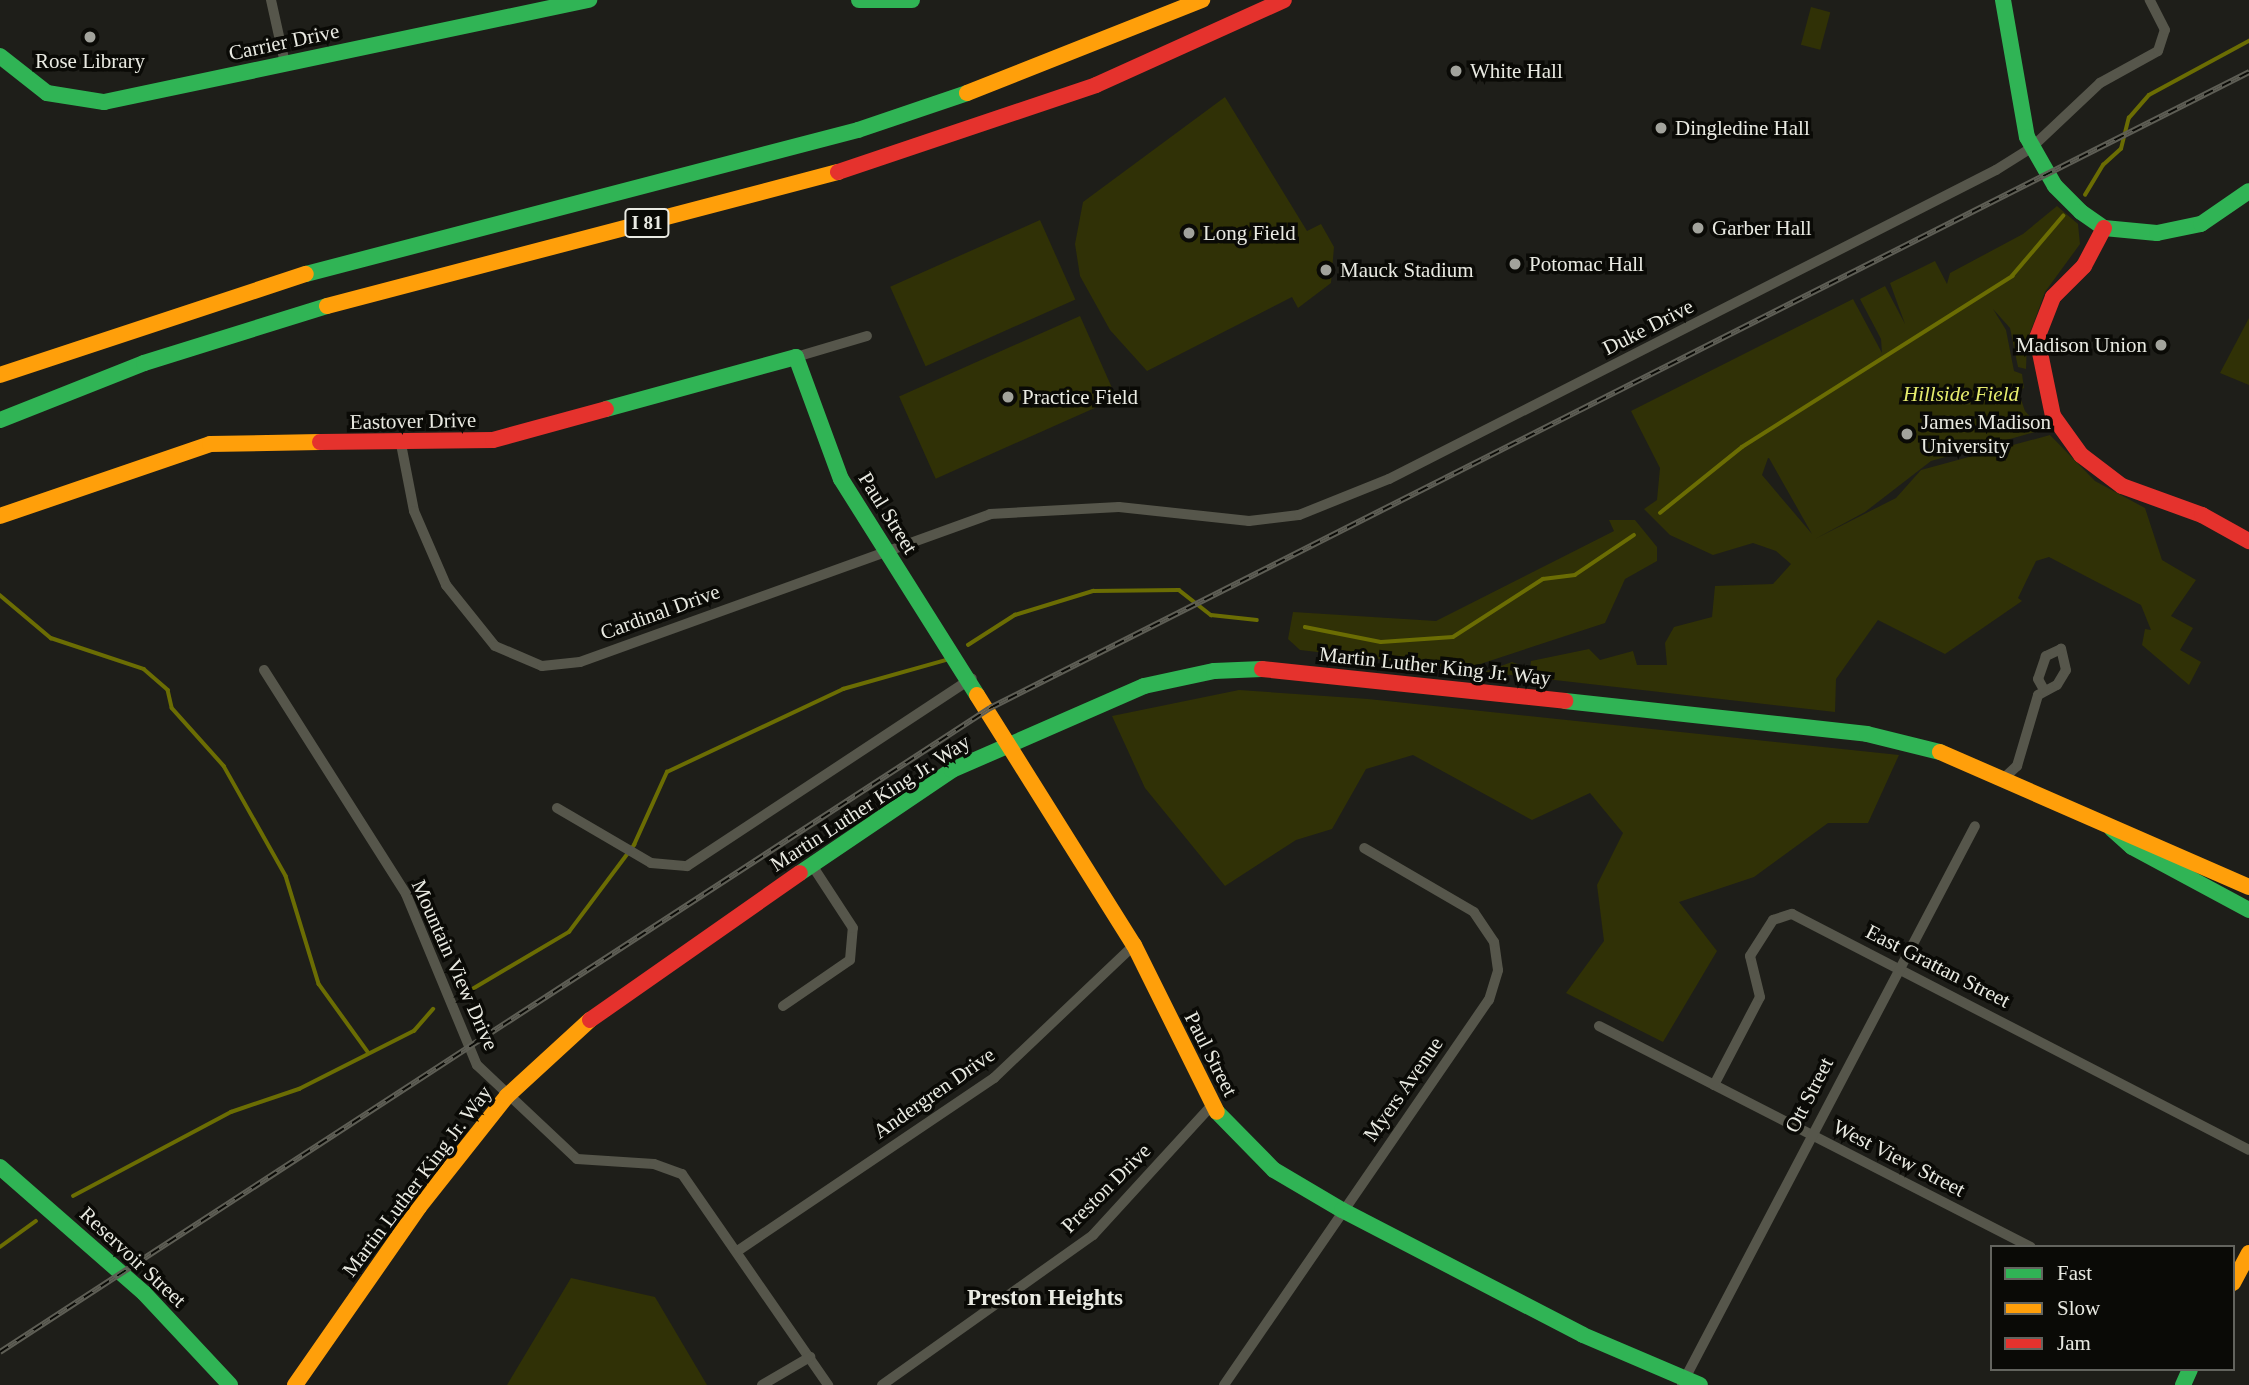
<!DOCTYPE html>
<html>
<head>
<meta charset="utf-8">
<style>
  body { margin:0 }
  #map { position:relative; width:2249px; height:1385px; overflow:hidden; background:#1e1e19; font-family:"Times New Roman",serif }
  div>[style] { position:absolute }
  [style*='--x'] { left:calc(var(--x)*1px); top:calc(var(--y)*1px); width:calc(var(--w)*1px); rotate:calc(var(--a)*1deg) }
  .green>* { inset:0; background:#303106; transform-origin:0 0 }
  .stream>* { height:3.5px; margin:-1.75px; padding:0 1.75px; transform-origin:1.75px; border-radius:1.75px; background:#6b6d03 }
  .street>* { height:10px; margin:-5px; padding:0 5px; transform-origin:5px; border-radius:5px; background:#56564b }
  .fast>* { height:16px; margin:-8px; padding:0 8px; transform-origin:8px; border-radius:8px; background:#30b455 }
  .slow>* { height:16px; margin:-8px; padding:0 8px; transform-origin:8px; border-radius:8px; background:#ff9f0a }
  .jam>* { height:16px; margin:-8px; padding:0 8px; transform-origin:8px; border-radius:8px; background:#e5322d }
  .rail>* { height:6px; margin-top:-3px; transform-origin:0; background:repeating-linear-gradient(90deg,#0a0a06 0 10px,#5e5e55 0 20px); box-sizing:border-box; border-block:2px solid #5e5e55 }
  .dots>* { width:19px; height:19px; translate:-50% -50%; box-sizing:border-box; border:4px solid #0a0a06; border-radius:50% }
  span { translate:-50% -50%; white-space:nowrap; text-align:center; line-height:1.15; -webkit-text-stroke:7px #0a0a06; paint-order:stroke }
  .shield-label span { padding:2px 5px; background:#0a0a06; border:2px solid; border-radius:5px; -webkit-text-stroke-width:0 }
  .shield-label { font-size:19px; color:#e9eae2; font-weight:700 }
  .street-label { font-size:21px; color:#e9eae2 }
  .poi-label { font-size:21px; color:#e9eae2 }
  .left { translate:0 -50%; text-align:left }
  .right { translate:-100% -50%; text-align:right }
  .park-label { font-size:21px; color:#e6ec6e; font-style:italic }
  .neighbourhood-label { font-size:23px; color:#e9eae2; font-weight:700 }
  .legend { position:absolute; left:1990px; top:1245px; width:245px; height:126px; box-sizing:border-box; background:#0a0a06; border:2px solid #63645e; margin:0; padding:9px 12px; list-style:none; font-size:21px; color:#e9eae2 }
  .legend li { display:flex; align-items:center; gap:14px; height:35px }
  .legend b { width:35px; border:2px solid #63645e }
</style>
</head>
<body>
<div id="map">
  <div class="green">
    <div style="left:1811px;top:7px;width:20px;height:39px;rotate:15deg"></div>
    <div style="clip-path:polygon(1225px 97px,1307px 231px,1321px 224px,1334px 247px,1331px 283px,1298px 308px,1292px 297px,1147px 371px,1110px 330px,1080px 276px,1075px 244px,1083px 202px)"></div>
    <div style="clip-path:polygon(evenodd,2057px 206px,2078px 224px,2080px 244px,2045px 292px,2027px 341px,2026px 369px,2018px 367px,2010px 328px,1993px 309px,2006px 330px,2014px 371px,2022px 374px,2024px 388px,2018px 391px,2025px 411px,2042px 430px,1931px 461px,1865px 512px,1815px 539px,1896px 498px,1921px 470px,2050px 435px,2095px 481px,2145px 508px,2162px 560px,2196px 580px,2171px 616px,2193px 628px,2180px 650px,2201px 662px,2189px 685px,2142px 645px,2145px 629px,2151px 630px,2141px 605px,2049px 557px,2036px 561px,2018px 598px,2022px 601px,1945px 654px,1878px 620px,1836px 679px,1835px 712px,1484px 672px,1512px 662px,1530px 669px,1531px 661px,1589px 649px,1600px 660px,1633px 651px,1637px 665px,1667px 665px,1665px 643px,1674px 627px,1712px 617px,1715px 586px,1773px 584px,1791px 564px,1776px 551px,1753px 543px,1713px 555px,1670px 535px,1644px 509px,1657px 500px,1660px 468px,1631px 411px,1853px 299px,1882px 353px,1881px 339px,1860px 299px,1885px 286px,1905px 324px,1890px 283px,1935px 261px,1947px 284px,1950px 273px,2023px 234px,2057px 206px,1768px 458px,1769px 458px,1812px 534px,1762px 475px,1768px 458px)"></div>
    <div style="left:1040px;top:220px;width:87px;height:164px;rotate:66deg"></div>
    <div style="left:1080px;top:316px;width:90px;height:198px;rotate:66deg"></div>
    <div style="clip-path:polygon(2249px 318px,2249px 385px,2220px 373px)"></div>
    <div style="clip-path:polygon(1609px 520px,1635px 520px,1657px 547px,1657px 561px,1625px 579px,1605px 623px,1465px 669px,1300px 650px,1288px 639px,1293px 612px,1436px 621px,1614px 531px)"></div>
    <div style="clip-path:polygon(1239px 690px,1368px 699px,1899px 755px,1868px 823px,1828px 823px,1754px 877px,1679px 902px,1717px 951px,1663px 1042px,1566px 993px,1604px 941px,1597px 885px,1623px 833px,1590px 793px,1532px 820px,1413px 755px,1366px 769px,1332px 829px,1296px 840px,1225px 886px,1145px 788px,1112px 716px)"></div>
    <div style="clip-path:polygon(571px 1278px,655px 1297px,707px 1385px,507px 1385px)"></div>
  </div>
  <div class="stream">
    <div style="--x:2085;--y:195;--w:35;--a:-59"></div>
    <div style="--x:2103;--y:165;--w:24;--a:-42"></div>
    <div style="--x:2121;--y:149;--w:32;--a:-76"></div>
    <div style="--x:2129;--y:118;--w:30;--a:-49"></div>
    <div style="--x:2149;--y:95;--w:114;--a:-28.4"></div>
    <div style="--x:1660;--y:513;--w:105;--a:-38.8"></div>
    <div style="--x:1742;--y:447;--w:320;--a:-32.3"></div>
    <div style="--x:2012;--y:276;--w:79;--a:-49.6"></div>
    <div style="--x:0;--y:595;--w:67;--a:40.1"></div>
    <div style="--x:51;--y:638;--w:98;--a:18.4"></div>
    <div style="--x:144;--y:669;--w:32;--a:41"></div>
    <div style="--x:168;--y:690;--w:18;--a:77"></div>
    <div style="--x:172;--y:708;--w:78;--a:48.1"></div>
    <div style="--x:224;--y:766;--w:126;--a:60.6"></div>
    <div style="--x:286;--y:876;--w:113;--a:73"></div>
    <div style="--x:319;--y:984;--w:84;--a:54.2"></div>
    <div style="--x:1305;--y:627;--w:77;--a:11.2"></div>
    <div style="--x:1381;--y:642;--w:72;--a:-4"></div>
    <div style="--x:1453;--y:637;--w:107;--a:-32.8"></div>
    <div style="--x:1543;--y:579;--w:32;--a:-7"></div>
    <div style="--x:1575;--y:575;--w:71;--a:-34.1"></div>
    <div style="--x:968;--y:645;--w:56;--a:-32.6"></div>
    <div style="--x:1015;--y:615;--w:82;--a:-17.1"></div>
    <div style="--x:1093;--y:591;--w:86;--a:-0.7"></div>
    <div style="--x:1179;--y:590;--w:41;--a:38"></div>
    <div style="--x:1211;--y:615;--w:46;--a:6.2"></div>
    <div style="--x:464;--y:994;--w:122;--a:-30.6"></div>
    <div style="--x:569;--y:932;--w:109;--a:-53.2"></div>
    <div style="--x:634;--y:845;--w:80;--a:-65.7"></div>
    <div style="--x:667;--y:772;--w:195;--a:-25.2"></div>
    <div style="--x:843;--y:689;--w:107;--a:-15.7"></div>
    <div style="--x:73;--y:1196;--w:179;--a:-28"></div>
    <div style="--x:231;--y:1112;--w:72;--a:-18.7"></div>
    <div style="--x:299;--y:1089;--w:129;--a:-26.8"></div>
    <div style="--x:414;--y:1031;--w:29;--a:-49"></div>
    <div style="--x:0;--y:1247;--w:44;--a:-35.8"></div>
  </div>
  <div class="street">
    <div style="--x:271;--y:0;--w:65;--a:77.5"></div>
    <div style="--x:796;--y:357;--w:74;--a:-16.5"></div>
    <div style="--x:401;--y:444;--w:68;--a:79"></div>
    <div style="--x:414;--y:511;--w:81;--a:66.6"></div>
    <div style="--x:446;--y:585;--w:78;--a:51.2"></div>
    <div style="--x:495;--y:646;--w:51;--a:23.1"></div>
    <div style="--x:542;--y:666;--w:38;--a:-6"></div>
    <div style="--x:580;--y:662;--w:436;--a:-19.8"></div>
    <div style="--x:990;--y:514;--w:129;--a:-3.1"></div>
    <div style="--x:1119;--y:507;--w:131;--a:6.1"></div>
    <div style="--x:1249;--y:521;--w:50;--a:-6.8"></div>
    <div style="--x:1299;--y:515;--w:97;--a:-21.8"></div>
    <div style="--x:1389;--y:479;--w:681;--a:-26.98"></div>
    <div style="--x:1996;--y:170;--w:41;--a:-32.2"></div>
    <div style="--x:2031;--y:148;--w:95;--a:-43.3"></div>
    <div style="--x:2100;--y:83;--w:66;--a:-28.9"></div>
    <div style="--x:2158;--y:51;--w:22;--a:-72"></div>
    <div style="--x:2165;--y:30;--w:34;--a:-117"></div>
    <div style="--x:264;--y:670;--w:265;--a:57.6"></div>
    <div style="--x:406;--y:894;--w:185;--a:67.5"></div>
    <div style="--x:477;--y:1065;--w:137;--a:43.2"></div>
    <div style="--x:577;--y:1159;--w:77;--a:3.7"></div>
    <div style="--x:654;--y:1164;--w:30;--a:20"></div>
    <div style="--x:682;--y:1174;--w:257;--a:55.3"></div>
    <div style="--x:2004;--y:778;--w:18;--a:-43"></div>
    <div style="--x:2017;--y:766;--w:74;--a:-73.5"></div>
    <div style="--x:2038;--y:695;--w:21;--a:-28"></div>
    <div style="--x:2057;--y:685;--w:17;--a:-59"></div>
    <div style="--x:2066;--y:670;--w:22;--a:-103"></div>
    <div style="--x:2061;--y:649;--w:17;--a:155"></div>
    <div style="--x:2046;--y:656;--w:24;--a:109"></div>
    <div style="--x:2038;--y:679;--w:13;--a:61"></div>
    <div style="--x:557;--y:808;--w:109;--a:30.3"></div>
    <div style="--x:651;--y:863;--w:36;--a:5"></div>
    <div style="--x:687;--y:866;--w:341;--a:-33.4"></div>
    <div style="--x:783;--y:1006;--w:81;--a:-34.5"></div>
    <div style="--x:850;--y:960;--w:32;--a:-85"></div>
    <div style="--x:853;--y:928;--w:75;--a:-123.1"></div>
    <div style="--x:1599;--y:1026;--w:485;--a:27.1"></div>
    <div style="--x:1714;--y:1085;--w:99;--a:-62.4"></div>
    <div style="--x:1760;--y:997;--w:42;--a:-103.7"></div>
    <div style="--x:1750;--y:956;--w:43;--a:-57.4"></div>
    <div style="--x:1773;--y:920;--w:20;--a:-18"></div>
    <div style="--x:1792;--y:914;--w:514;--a:27.31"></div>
    <div style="--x:739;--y:1250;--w:308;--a:-34"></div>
    <div style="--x:994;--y:1078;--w:193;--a:-43.5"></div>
    <div style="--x:1682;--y:1384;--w:630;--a:-62.3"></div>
    <div style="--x:762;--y:1385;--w:56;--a:-30.3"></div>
    <div style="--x:882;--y:1385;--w:259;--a:-35.4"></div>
    <div style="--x:1093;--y:1235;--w:175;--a:-47.5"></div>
    <div style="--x:1224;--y:1385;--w:467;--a:-55.5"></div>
    <div style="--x:1489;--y:1000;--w:31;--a:-73"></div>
    <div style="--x:1498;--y:970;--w:28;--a:-98"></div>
    <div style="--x:1494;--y:942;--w:36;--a:-124"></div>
    <div style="--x:1474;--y:912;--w:127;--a:-149.8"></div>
  </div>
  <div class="fast">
    <div style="--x:859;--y:0;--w:53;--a:0"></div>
    <div style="--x:2003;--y:0;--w:139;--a:80.1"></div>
    <div style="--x:2027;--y:137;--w:56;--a:60.3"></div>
    <div style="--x:2055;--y:186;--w:37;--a:45"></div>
    <div style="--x:2081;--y:212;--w:28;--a:35"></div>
    <div style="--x:2104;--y:228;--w:53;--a:5.4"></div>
    <div style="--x:2157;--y:233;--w:45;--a:-11.6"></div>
    <div style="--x:2201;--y:224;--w:58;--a:-34.5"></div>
    <div style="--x:0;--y:56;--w:60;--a:38.2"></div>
    <div style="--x:47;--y:93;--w:58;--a:9"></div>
    <div style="--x:104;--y:102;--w:496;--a:-11.9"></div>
    <div style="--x:306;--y:274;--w:570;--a:-14.62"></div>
    <div style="--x:858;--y:130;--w:115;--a:-18.7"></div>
    <div style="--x:606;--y:409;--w:197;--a:-15.3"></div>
    <div style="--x:796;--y:357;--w:130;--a:69.8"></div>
    <div style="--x:841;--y:479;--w:255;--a:57.8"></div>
    <div style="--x:0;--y:420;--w:155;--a:-21.6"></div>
    <div style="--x:144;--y:363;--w:192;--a:-17.3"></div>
    <div style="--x:1565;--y:701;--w:304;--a:6.2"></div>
    <div style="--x:1867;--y:734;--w:75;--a:13.9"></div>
    <div style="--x:2112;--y:829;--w:27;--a:42"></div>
    <div style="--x:2132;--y:847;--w:133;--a:28.3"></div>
    <div style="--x:800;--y:873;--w:184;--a:-34.1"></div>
    <div style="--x:952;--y:770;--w:210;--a:-23.6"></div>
    <div style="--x:1144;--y:686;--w:72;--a:-12.1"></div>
    <div style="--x:1214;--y:671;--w:48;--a:-2.4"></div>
    <div style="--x:1217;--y:1112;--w:81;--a:45.5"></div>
    <div style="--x:1274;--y:1170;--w:79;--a:30.5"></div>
    <div style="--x:1342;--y:1210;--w:271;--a:27.4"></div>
    <div style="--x:1583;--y:1335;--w:127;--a:23.1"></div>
    <div style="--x:0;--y:1167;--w:191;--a:41.2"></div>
    <div style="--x:144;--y:1293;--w:126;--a:46.9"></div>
    <div style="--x:2183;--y:1385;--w:17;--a:-66"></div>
  </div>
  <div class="slow">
    <div style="--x:967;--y:93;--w:253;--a:-21.6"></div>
    <div style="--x:327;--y:306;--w:528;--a:-14.69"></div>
    <div style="--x:0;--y:375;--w:322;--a:-18.3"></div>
    <div style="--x:0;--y:516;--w:222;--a:-18.9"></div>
    <div style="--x:210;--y:444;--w:110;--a:-1"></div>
    <div style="--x:977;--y:695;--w:295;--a:57.9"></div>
    <div style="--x:1134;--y:945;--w:186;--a:63.6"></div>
    <div style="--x:1940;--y:752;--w:337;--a:23.6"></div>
    <div style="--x:2233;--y:1283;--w:34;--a:-62"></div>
    <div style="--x:295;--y:1385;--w:217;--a:-55.1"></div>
    <div style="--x:419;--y:1207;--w:142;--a:-51.6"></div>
    <div style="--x:507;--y:1096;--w:113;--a:-42.5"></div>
  </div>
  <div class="jam">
    <div style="--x:838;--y:172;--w:272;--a:-18.6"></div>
    <div style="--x:1096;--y:85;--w:206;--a:-24.3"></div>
    <div style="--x:2104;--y:228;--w:43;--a:117.8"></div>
    <div style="--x:2084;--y:266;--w:44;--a:135"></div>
    <div style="--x:2053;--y:297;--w:44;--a:111.3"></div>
    <div style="--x:2037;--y:338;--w:80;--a:78.4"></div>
    <div style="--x:2053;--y:416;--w:48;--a:54.3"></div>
    <div style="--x:2081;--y:455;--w:51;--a:37.1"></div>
    <div style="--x:2122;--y:486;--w:85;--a:19.9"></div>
    <div style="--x:2202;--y:515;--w:54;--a:29"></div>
    <div style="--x:320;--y:442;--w:173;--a:-0.7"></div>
    <div style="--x:493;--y:440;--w:117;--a:-15.3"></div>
    <div style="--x:1262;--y:669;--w:305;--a:6"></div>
    <div style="--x:590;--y:1020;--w:256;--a:-35"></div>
  </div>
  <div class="rail">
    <div style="--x:0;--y:1352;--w:1181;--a:-33.04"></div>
    <div style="--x:990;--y:708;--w:1411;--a:-26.8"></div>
  </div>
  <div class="dots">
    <div style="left:90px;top:37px;background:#a2a39c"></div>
    <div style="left:1456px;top:71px;background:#a2a39c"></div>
    <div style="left:1661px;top:128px;background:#a2a39c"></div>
    <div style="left:1698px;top:228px;background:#a2a39c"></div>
    <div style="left:1189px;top:233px;background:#a2a39c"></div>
    <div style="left:1515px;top:264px;background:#a2a39c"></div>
    <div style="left:1326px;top:270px;background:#a2a39c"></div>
    <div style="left:2161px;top:345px;background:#a2a39c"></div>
    <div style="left:1008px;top:397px;background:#a2a39c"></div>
    <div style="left:1907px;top:434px;background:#a2a39c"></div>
  </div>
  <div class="shield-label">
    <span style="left:647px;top:223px">I 81</span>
  </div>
  <div class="street-label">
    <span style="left:284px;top:42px;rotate:-12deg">Carrier Drive</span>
    <span style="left:1648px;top:327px;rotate:-27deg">Duke Drive</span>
    <span style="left:413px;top:421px;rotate:-1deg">Eastover Drive</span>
    <span style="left:888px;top:513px;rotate:58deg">Paul Street</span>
    <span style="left:660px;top:612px;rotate:-20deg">Cardinal Drive</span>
    <span style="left:1435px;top:666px;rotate:6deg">Martin Luther King Jr. Way</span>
    <span style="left:870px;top:803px;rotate:-33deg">Martin Luther King Jr. Way</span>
    <span style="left:455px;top:965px;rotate:66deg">Mountain View Drive</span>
    <span style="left:1938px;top:966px;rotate:27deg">East Grattan Street</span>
    <span style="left:1211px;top:1054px;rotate:63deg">Paul Street</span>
    <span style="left:1403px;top:1089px;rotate:-55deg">Myers Avenue</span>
    <span style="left:934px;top:1093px;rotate:-35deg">Andergren Drive</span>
    <span style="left:1809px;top:1095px;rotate:-63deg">Ott Street</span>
    <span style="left:1899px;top:1158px;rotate:27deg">West View Street</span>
    <span style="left:417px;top:1181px;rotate:-53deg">Martin Luther King Jr. Way</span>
    <span style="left:1106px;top:1188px;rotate:-45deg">Preston Drive</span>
    <span style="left:133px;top:1257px;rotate:43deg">Reservoir Street</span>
  </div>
  <div class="poi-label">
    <span style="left:90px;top:61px">Rose Library</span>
    <span class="left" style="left:1470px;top:71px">White Hall</span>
    <span class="left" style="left:1675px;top:128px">Dingledine Hall</span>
    <span class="left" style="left:1712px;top:228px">Garber Hall</span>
    <span class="left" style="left:1203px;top:233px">Long Field</span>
    <span class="left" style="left:1529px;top:264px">Potomac Hall</span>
    <span class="left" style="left:1340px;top:270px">Mauck Stadium</span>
    <span class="right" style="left:2147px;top:345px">Madison Union</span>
    <span class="left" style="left:1022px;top:397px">Practice Field</span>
    <span class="left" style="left:1921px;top:434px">James Madison<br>University</span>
  </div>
  <div class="park-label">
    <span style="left:1961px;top:394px">Hillside Field</span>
  </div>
  <div class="neighbourhood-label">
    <span style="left:1045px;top:1298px">Preston Heights</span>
  </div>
  <ul class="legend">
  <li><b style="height:9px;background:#30b455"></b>Fast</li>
  <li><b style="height:9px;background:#ff9f0a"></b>Slow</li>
  <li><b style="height:9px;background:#e5322d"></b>Jam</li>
  </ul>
</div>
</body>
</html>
